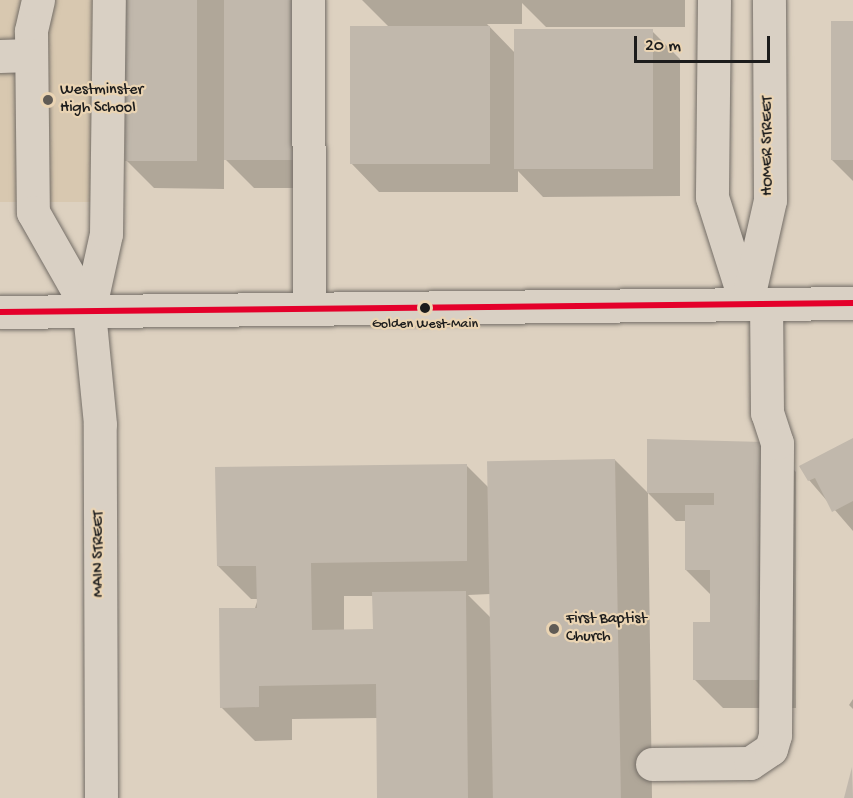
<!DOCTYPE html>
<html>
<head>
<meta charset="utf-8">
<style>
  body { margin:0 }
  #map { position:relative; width:853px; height:798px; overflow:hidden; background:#ddd1c0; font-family:"Gochi Hand",sans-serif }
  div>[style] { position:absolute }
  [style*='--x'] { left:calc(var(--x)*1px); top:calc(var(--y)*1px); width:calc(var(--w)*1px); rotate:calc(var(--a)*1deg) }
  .built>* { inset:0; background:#d8c8b0; transform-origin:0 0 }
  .shadow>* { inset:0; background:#0003 }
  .building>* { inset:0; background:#c1b8ac; transform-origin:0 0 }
  .roads { filter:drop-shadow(0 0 2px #736d66) drop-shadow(0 0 2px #736d66) }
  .minor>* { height:33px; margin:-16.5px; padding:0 16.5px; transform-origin:16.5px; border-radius:16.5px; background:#d9d0c4 }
  .major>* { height:33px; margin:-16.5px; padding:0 16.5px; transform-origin:16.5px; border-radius:16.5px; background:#d9d0c4 }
  .bus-1>* { height:6px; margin:-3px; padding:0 3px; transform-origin:3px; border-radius:3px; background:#e4002b }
  .dots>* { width:16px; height:16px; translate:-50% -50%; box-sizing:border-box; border:3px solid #ead4b3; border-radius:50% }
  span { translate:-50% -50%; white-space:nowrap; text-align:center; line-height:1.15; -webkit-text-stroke:4.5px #ead4b3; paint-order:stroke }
  .bus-label { font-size:14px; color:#1c1c1c }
  .poi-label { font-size:16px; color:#1c1c1c }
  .left { translate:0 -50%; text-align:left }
  .street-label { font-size:16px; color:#1c1c1c }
  .scale { position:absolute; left:634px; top:36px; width:136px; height:27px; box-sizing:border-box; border:3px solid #1c1c1c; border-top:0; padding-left:8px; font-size:18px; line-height:21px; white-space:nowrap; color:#1c1c1c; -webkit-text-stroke:4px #ead4b3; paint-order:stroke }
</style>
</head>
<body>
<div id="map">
  <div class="built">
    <div style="left:0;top:0;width:95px;height:202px"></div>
  </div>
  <div class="shadow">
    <div style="clip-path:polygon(127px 0,224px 0,227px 83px,228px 0,322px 188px,254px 188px,224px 158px,224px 189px,154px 188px,126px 160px)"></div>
    <div style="clip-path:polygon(362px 0,685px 0,685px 27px,546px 27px,522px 3px,522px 24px,487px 24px,515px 53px,652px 31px,680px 59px,680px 196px,543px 197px,518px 171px,518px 192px,379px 192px,351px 163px,389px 27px)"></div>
    <div style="clip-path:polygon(853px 23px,853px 181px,832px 160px)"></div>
    <div style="clip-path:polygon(853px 440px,853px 531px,809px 480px)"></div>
    <div style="clip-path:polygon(evenodd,648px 441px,768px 444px,796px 472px,796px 708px,723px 708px,694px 679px,711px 624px,711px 595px,686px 570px,686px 521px,676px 521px,648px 493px,652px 798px,378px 798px,378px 718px,292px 719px,292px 740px,255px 741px,221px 707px,258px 599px,251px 599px,218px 566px,466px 465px,489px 488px,615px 460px,648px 493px,648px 441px,490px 594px,491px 618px,468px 595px,490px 594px,648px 441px,344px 596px,374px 596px,375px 631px,344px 631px,344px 596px)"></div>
    <div style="clip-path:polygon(853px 699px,853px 709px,849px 705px)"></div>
  </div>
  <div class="building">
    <div style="left:125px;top:0;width:72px;height:161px"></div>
    <div style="left:224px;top:0;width:70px;height:160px"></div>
    <div style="left:831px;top:21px;width:22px;height:139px"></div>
    <div style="left:350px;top:26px;width:140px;height:138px"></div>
    <div style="left:514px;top:29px;width:139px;height:140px"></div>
    <div style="clip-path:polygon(853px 438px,853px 501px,832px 512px,815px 478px,808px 481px,799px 466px)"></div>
    <div style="clip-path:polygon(647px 439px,768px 442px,768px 680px,693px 680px,693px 622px,710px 622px,710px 570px,685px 570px,685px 505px,714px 505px,714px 493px,647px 493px)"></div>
    <div style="left:615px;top:459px;width:339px;height:128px;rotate:89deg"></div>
    <div style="clip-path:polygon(467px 464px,467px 561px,311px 563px,312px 630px,373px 629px,372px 592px,466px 591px,468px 798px,377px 798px,376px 684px,259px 686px,259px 707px,220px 708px,219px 608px,257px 608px,256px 566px,217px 566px,215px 467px)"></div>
    <div style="clip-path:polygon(852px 767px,853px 798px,844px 798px)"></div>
  </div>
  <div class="roads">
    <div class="minor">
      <div style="--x:38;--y:0;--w:32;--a:103"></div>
      <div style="--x:31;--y:31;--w:181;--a:89.4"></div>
      <div style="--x:33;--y:212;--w:114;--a:60.5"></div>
      <div style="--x:308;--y:0;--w:309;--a:89.8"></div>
      <div style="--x:714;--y:0;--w:197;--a:90.6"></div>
      <div style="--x:712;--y:197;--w:112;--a:72.4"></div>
      <div style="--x:0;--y:56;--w:31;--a:-2"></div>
      <div style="--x:747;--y:302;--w:105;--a:-77.3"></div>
      <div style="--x:770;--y:200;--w:200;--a:-90.3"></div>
      <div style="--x:652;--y:764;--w:98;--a:-0.6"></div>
      <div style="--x:750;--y:763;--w:25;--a:-34"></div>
      <div style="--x:771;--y:749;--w:15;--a:-74"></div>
      <div style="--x:775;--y:735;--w:292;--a:-89.6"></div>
      <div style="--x:777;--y:443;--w:32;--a:-108"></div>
      <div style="--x:767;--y:413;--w:109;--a:-90.5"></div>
      <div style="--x:101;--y:798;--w:374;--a:-90.2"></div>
      <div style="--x:100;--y:424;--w:114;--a:-95.6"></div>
      <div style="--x:89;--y:311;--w:79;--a:-77.6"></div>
      <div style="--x:106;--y:234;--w:234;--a:-89.3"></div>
    </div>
    <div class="major">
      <div style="--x:0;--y:312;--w:853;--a:-0.6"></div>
    </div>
  </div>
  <div class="bus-1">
    <div style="--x:0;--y:312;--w:853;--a:-0.6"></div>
  </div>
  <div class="dots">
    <div style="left:48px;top:100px;background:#605b55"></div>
    <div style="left:425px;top:308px;background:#1c1c1c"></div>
    <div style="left:554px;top:629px;background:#605b55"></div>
  </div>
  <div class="bus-label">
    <span style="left:425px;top:325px">Golden West-Main</span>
  </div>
  <div class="poi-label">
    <span class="left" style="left:60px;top:100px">Westminster<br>High School</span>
    <span class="left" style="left:566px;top:629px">First Baptist<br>Church</span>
  </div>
  <div class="street-label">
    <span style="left:769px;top:146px;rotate:-90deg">HOMER STREET</span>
    <span style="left:100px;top:554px;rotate:-90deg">MAIN STREET</span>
  </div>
  <div class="scale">20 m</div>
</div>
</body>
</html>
